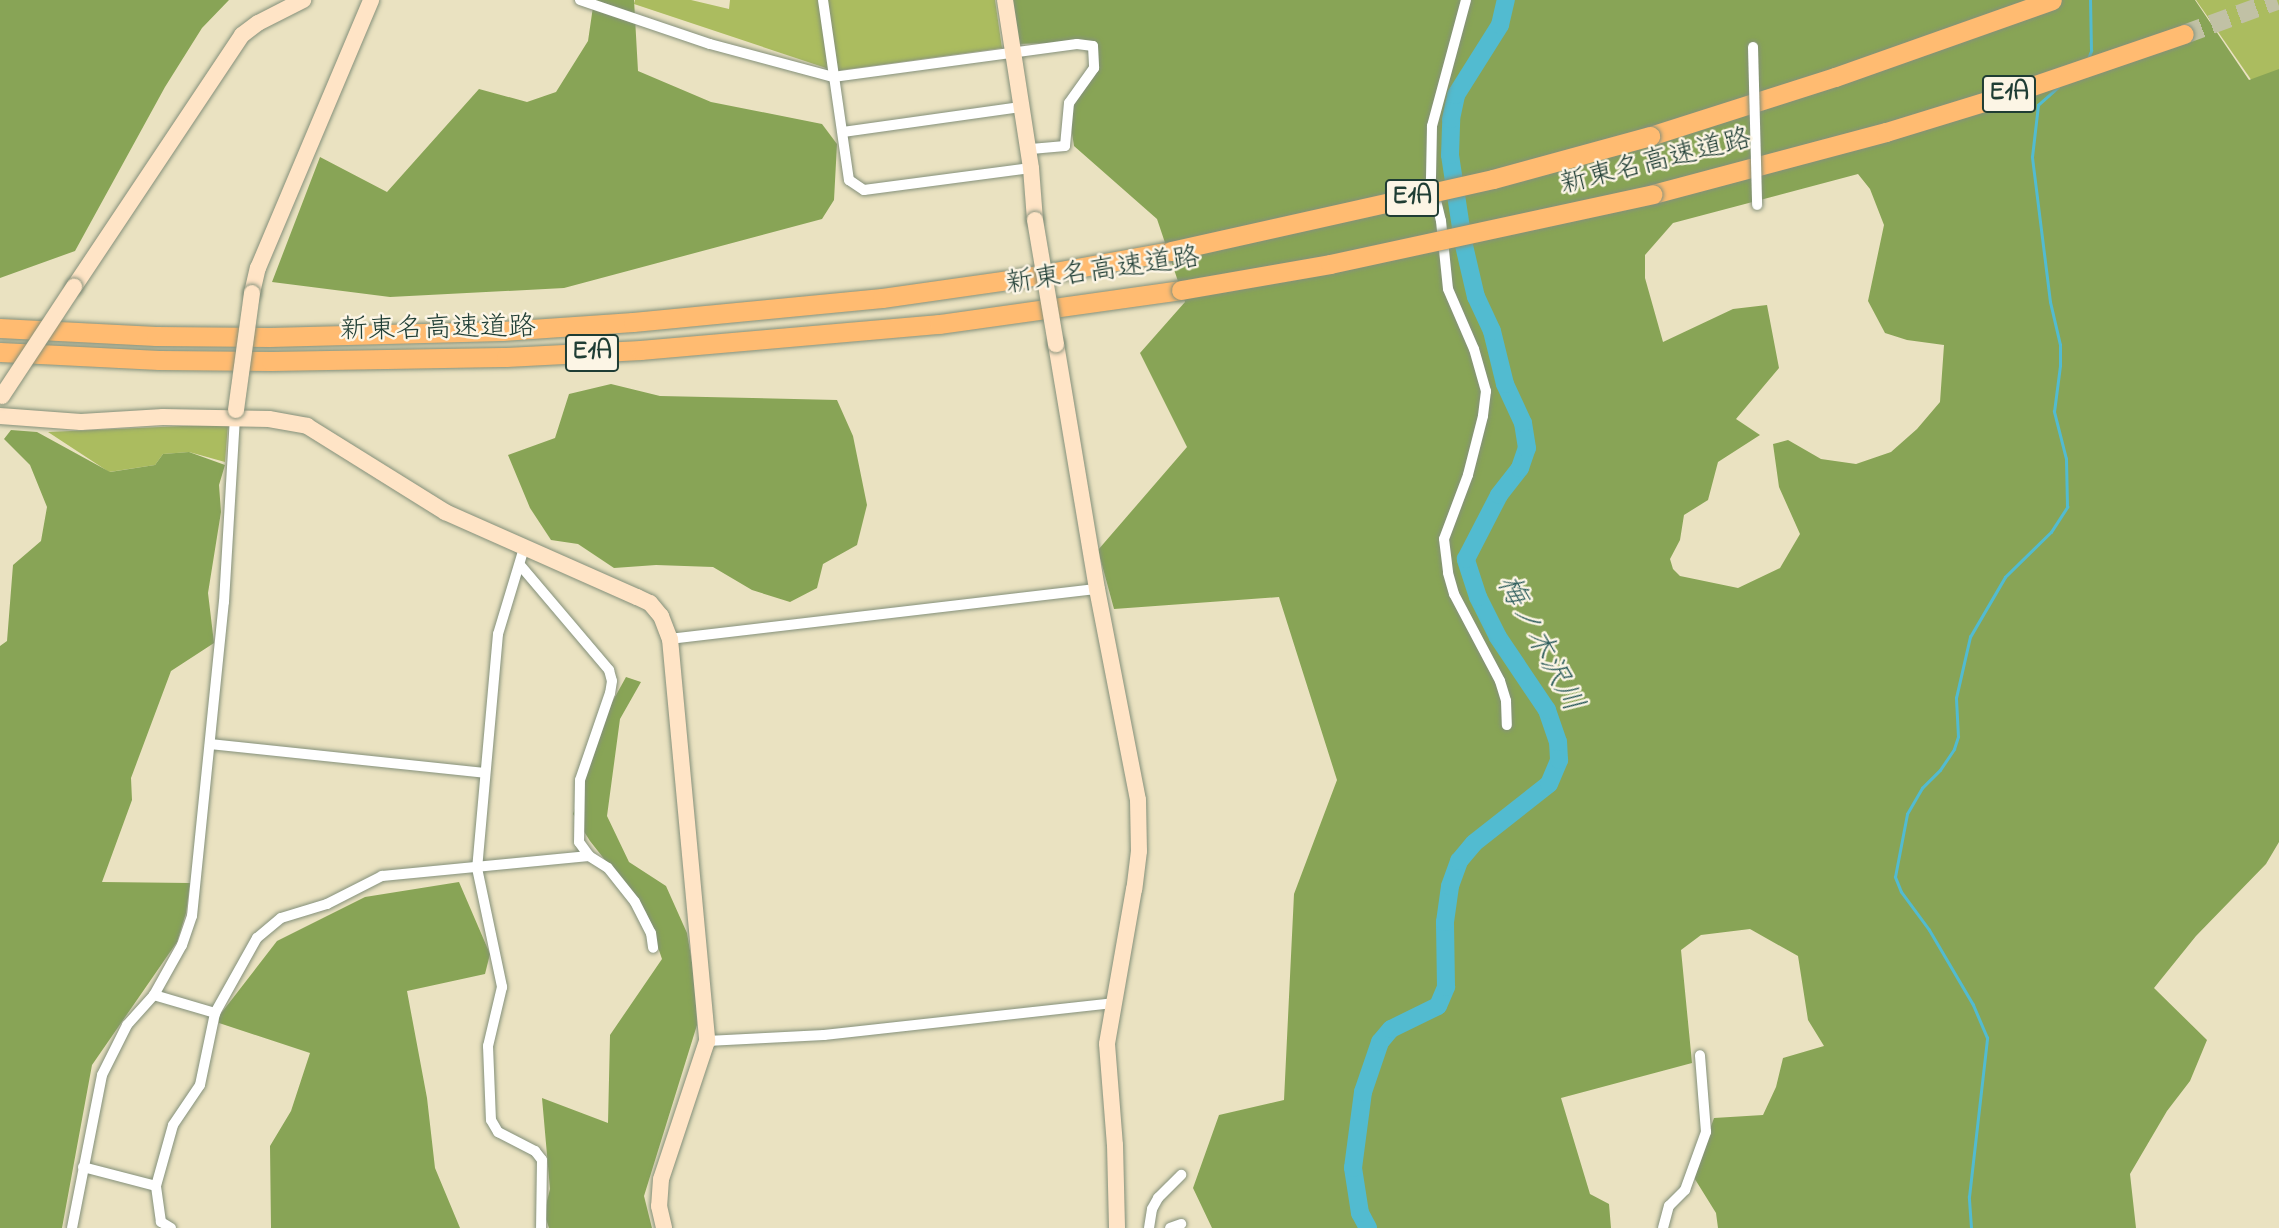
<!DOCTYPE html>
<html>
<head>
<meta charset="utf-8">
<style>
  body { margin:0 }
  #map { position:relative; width:2279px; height:1228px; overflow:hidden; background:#eae2c1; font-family:"Indie Flower","Klee One",sans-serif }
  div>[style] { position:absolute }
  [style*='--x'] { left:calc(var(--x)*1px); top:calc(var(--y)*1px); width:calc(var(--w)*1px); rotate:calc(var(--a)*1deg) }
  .green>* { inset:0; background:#abbc5f }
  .forest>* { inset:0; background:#88a456 }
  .stream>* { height:2.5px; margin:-1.25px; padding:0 1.25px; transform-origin:1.25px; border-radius:1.25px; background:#52bbd0 }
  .river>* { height:18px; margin:-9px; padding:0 9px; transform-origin:9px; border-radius:9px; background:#52bbd0 }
  .highway-tunnel>* { height:19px; margin-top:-9.5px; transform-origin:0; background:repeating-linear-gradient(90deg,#c1c1a5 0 19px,transparent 0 29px) }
  .roads { filter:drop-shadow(0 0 2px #84907a) drop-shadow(0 0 2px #84907a) }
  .street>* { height:10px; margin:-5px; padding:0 5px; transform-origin:5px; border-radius:5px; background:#fff }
  .secondary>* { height:16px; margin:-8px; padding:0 8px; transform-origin:8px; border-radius:8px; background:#ffe4c6 }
  .highway>* { height:19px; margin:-9.5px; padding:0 9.5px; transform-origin:9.5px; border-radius:9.5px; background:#ffbb71 }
  .bridges { filter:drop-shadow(0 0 2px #84907a) drop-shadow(0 0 2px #84907a) }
  .street-bridge>* { height:10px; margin:-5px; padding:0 5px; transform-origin:5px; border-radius:5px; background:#fff }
  .secondary-bridge>* { height:16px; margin:-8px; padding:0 8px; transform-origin:8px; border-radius:8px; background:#ffe4c6 }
  .highway-bridge>* { height:19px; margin:-9.5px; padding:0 9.5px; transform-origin:9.5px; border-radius:9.5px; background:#ffbb71 }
  span { translate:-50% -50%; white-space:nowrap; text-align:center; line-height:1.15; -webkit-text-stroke:5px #fcf5e5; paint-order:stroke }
  .shield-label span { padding:2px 5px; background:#fcf5e5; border:2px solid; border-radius:5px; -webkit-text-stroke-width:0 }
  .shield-label { font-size:26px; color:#1f3d34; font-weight:700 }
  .street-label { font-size:28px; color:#1f3d34 }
  .water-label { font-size:30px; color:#2c5c5b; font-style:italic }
</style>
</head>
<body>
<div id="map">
  <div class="green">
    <div style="clip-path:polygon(635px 0,691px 0,729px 9px,730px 0,995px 0,1002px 48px,835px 71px,634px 4px)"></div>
    <div style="clip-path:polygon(2196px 0,2279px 0,2279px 92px,2252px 81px)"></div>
    <div style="clip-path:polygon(228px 424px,225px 462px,189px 452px,163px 454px,155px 465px,109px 472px,48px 432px)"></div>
  </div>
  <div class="forest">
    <div style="clip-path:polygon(0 0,229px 0,202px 28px,165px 87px,75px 251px,0 278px)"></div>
    <div style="clip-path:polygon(594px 0,634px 0,638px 71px,711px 102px,822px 124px,837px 144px,834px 200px,822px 219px,564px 288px,390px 297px,272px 282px,320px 157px,387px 192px,479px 89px,527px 102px,556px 92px,588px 41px)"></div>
    <div style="clip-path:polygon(evenodd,1012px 0,2195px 0,2249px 80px,2279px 69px,2279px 842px,2266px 864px,2196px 936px,2154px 988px,2207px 1040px,2190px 1081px,2167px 1111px,2130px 1174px,2136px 1228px,1718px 1228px,1716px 1213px,1693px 1176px,1714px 1118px,1763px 1115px,1776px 1087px,1783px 1058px,1824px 1046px,1808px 1020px,1798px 956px,1750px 929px,1701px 935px,1681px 950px,1692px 1063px,1561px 1098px,1590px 1194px,1609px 1204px,1611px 1228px,1212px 1228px,1193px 1188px,1219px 1115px,1284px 1100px,1294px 894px,1337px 780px,1279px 597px,1114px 609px,1098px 550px,1187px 447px,1140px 353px,1185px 302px,1157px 219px,1074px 146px,1067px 101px,1094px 68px,1093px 42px,1017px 44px,1012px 0,1858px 174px,1870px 189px,1884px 225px,1868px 301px,1885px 333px,1907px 340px,1944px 345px,1940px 402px,1917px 429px,1891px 452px,1856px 464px,1821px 459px,1788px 440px,1773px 444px,1779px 487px,1800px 534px,1780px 568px,1738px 588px,1680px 576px,1673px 569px,1670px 559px,1680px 540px,1684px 515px,1708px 500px,1718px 462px,1760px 435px,1736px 419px,1779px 368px,1767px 305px,1733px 309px,1663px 342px,1645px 278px,1645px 255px,1673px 223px,1858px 174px)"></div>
    <div style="clip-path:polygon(611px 384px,660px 396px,837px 400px,853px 436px,867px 505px,857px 545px,823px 564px,817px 588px,790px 602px,752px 590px,713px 567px,656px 565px,614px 568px,578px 544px,551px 540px,530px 508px,508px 455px,555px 438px,569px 394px)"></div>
    <div style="clip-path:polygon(11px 430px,37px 432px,110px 472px,155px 465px,163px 454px,189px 452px,225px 465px,219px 485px,221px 512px,208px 593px,214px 643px,171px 671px,131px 778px,132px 800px,102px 882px,190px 883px,186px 913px,177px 942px,92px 1065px,62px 1228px,0 1228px,0 646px,7px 641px,13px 565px,41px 541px,47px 507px,30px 465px,4px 439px)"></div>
    <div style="clip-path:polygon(626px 677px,641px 682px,620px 719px,607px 816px,629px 862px,666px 886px,687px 933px,696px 986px,697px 1025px,644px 1196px,652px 1228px,549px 1228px,544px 1213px,550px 1189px,542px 1098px,608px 1123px,610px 1035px,662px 959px,646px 912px,590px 841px,573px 814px,610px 706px)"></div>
    <div style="clip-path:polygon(459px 882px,490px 954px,485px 974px,407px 991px,427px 1098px,435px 1168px,460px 1228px,271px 1228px,270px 1146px,291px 1111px,310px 1053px,219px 1023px,219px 1016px,277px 941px,365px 897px)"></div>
  </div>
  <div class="stream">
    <div style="--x:2088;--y:59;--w:9;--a:-69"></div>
    <div style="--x:2091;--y:51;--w:51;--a:-91.1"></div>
    <div style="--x:1971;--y:1228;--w:31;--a:-94"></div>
    <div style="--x:1969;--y:1197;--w:160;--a:-83.5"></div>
    <div style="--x:1987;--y:1038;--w:36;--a:-113"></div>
    <div style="--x:1973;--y:1005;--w:87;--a:-120.4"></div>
    <div style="--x:1929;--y:930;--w:47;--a:-126.4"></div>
    <div style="--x:1901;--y:892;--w:16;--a:-112"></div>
    <div style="--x:1895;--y:877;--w:64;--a:-79.2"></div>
    <div style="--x:1907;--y:814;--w:30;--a:-60"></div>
    <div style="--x:1922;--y:788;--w:25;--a:-45"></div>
    <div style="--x:1940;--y:770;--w:25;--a:-56"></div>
    <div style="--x:1954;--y:749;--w:13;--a:-72"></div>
    <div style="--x:1958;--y:737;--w:39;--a:-93"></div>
    <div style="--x:1956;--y:698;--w:63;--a:-77.1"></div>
    <div style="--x:1970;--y:637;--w:69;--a:-59.7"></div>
    <div style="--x:2005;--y:577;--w:64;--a:-44.4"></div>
    <div style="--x:2051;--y:532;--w:30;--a:-57"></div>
    <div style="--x:2067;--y:507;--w:48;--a:-91.2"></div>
    <div style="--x:2066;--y:459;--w:49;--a:-104.3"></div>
    <div style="--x:2054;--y:412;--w:46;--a:-82.6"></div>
    <div style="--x:2060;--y:366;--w:21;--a:-90"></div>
    <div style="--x:2060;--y:345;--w:44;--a:-103.1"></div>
    <div style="--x:2050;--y:302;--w:146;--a:-97.1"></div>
    <div style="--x:2032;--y:157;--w:52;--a:-83.4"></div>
    <div style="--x:2038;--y:105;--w:27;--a:-42"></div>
  </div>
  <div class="river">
    <div style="--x:1368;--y:1228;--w:17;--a:-118"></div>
    <div style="--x:1360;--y:1213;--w:46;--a:-98.8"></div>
    <div style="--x:1353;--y:1168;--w:77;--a:-82.5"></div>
    <div style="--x:1363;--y:1092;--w:53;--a:-71.2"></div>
    <div style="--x:1380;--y:1042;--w:17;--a:-50"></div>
    <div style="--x:1391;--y:1029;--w:52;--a:-26.1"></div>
    <div style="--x:1438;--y:1006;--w:21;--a:-67"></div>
    <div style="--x:1446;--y:987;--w:65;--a:-90.9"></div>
    <div style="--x:1445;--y:922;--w:36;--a:-82"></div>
    <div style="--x:1450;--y:886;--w:27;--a:-70"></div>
    <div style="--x:1459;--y:861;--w:23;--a:-50"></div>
    <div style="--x:1474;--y:843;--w:95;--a:-38.2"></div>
    <div style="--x:1549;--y:784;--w:26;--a:-67"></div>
    <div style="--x:1559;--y:760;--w:18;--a:-93"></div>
    <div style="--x:1558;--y:742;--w:34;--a:-109"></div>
    <div style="--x:1547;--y:710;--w:88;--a:-123.9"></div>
    <div style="--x:1498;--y:637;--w:45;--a:-116.6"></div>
    <div style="--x:1478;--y:597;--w:40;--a:-108"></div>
    <div style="--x:1466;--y:559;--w:72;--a:-62.7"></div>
    <div style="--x:1499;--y:495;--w:34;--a:-52"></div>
    <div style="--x:1520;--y:468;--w:21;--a:-71"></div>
    <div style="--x:1527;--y:448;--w:25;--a:-99"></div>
    <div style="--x:1523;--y:423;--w:43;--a:-114.8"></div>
    <div style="--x:1505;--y:384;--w:55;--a:-103.8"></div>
    <div style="--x:1492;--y:331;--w:38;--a:-115"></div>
    <div style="--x:1476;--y:297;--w:57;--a:-103.1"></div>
    <div style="--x:1463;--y:241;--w:87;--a:-98.6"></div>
    <div style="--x:1450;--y:155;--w:36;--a:-88"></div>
    <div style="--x:1451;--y:119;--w:25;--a:-78"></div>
    <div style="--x:1456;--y:95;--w:83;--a:-57.8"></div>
    <div style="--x:1500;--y:25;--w:26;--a:-77"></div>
  </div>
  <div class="highway-tunnel">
    <div style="--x:2184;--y:34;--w:99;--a:-20.1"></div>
  </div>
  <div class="roads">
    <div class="street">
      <div style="--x:580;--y:0;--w:137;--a:18.7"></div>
      <div style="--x:710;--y:44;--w:127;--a:15"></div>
      <div style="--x:833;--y:77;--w:246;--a:-7.7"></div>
      <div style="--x:1077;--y:44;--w:16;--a:7"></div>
      <div style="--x:1093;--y:46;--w:22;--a:87"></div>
      <div style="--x:1094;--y:68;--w:43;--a:125.5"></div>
      <div style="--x:1069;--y:103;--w:43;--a:95.3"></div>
      <div style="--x:1065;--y:146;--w:37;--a:175"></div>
      <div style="--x:823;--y:0;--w:182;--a:81.8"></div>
      <div style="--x:849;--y:180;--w:18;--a:34"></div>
      <div style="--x:864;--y:190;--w:168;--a:-7.5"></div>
      <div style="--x:1466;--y:0;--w:131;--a:105.1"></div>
      <div style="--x:1432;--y:126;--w:54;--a:91.1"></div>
      <div style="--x:1431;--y:180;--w:42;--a:76.3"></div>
      <div style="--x:1441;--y:221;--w:68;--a:84.1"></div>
      <div style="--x:1448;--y:289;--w:65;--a:66.6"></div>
      <div style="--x:1474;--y:349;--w:44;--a:74.1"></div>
      <div style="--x:1486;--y:391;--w:25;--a:97"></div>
      <div style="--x:1483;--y:416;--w:61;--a:104.3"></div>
      <div style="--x:1468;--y:475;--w:68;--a:110.6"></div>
      <div style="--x:1444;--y:539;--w:34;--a:83"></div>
      <div style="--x:1448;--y:573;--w:22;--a:74"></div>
      <div style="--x:1454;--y:594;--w:98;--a:62.1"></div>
      <div style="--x:1500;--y:681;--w:21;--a:73"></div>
      <div style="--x:1506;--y:701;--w:24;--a:88"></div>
      <div style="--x:843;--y:132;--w:181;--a:-8"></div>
      <div style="--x:524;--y:548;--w:90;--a:106.8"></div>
      <div style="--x:498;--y:634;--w:235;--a:95.1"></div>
      <div style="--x:477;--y:868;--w:122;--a:78.1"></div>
      <div style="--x:502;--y:987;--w:61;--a:103.3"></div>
      <div style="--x:488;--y:1046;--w:74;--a:87.7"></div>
      <div style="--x:491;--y:1120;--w:14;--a:60"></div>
      <div style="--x:498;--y:1132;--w:42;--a:27.2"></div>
      <div style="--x:535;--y:1151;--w:11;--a:52"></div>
      <div style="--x:542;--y:1160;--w:68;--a:90.8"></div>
      <div style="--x:520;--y:565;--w:138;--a:49.7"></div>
      <div style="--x:609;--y:670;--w:11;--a:75"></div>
      <div style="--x:612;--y:681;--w:12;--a:99"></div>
      <div style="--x:610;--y:693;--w:92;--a:109"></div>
      <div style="--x:580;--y:780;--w:62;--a:90.9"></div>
      <div style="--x:579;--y:842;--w:17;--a:54"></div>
      <div style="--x:589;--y:856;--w:22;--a:32"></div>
      <div style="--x:608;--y:868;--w:43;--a:51.5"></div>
      <div style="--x:635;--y:902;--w:35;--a:63"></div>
      <div style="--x:651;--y:933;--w:15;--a:82"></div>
      <div style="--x:670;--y:639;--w:430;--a:-6.7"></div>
      <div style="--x:210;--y:744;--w:276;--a:6"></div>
      <div style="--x:154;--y:995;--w:64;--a:16.4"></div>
      <div style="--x:707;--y:1041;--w:117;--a:-2.9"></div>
      <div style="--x:824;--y:1035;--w:293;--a:-6.3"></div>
      <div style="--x:83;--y:1167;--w:75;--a:14.6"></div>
      <div style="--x:72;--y:1228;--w:156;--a:-78.9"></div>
      <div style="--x:102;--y:1075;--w:56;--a:-63.4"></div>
      <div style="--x:127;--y:1025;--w:40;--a:-48"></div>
      <div style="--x:154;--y:995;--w:57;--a:-60.8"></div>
      <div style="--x:182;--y:945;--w:31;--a:-71"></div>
      <div style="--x:192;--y:916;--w:316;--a:-84.2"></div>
      <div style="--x:224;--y:602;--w:184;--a:-86.6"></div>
      <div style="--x:171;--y:1228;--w:12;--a:-149"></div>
      <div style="--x:161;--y:1222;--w:36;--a:-98"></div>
      <div style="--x:156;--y:1186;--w:63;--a:-74.4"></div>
      <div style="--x:173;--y:1125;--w:48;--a:-56"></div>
      <div style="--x:200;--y:1085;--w:74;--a:-78.2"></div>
      <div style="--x:215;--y:1013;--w:86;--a:-60.8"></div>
      <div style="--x:257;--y:938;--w:31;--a:-40"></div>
      <div style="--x:281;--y:918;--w:48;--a:-16.9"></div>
      <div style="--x:327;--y:904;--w:62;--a:-27"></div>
      <div style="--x:382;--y:876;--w:208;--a:-5.5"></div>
      <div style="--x:1149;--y:1228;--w:19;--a:-81"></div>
      <div style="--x:1152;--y:1209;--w:13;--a:-61"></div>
      <div style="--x:1158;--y:1198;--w:33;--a:-45"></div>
      <div style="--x:1170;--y:1228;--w:12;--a:-20"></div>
      <div style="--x:1663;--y:1228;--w:23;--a:-75"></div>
      <div style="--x:1669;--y:1206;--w:23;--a:-45"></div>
      <div style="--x:1685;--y:1190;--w:62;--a:-70.1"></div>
      <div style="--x:1706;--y:1132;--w:77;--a:-94.5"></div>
    </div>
    <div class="secondary">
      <div style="--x:1005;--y:0;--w:170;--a:81.2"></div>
      <div style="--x:1031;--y:168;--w:52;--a:85.6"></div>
      <div style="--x:74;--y:287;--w:303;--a:-56.3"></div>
      <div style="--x:242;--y:35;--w:20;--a:-37"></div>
      <div style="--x:258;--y:23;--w:51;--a:-27.1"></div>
      <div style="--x:252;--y:293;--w:26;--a:-77"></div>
      <div style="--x:258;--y:268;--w:291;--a:-67.1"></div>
      <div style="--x:1056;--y:344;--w:248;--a:80.5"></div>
      <div style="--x:1097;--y:589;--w:215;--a:79"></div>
      <div style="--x:1138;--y:800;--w:51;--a:88.9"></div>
      <div style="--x:1139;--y:851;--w:38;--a:97"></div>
      <div style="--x:1134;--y:889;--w:157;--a:99.9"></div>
      <div style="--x:1107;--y:1044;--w:101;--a:85.5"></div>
      <div style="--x:1115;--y:1145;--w:83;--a:88.6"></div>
      <div style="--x:0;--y:416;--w:81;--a:4.2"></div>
      <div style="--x:81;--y:422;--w:82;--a:-3.5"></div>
      <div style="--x:163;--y:417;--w:106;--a:1.1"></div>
      <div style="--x:269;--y:419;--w:39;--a:10"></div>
      <div style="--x:307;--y:426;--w:163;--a:31.9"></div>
      <div style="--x:445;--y:512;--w:210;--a:23.9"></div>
      <div style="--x:637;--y:597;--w:14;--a:25"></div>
      <div style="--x:650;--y:603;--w:17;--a:50"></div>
      <div style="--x:661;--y:616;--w:25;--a:69"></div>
      <div style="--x:670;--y:639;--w:404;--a:84.7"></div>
      <div style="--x:707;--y:1041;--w:145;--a:108.4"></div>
      <div style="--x:661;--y:1179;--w:27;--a:94"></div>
      <div style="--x:659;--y:1206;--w:23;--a:77"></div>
    </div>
    <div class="highway">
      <div style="--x:1650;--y:136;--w:194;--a:-17.7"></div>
      <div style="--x:1835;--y:77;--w:230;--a:-19.5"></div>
      <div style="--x:1653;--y:194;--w:241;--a:-14.9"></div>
      <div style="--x:1886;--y:132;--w:122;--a:-17.1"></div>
      <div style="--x:2003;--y:96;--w:191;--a:-18.9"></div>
      <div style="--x:0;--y:328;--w:156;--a:2.9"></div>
      <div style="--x:156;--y:336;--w:113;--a:0.5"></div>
      <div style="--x:269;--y:337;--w:233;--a:-1.5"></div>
      <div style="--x:502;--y:331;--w:131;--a:-3.9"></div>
      <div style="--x:633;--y:322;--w:250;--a:-5.5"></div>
      <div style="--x:882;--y:298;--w:141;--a:-8.1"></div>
      <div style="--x:1022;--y:278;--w:151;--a:-10.3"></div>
      <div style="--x:0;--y:352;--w:159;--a:2.9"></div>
      <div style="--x:159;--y:360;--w:112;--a:0.5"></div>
      <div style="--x:271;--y:361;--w:235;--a:-1"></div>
      <div style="--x:506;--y:357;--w:135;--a:-3"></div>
      <div style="--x:641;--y:350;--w:299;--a:-5"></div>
      <div style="--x:939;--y:324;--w:244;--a:-8"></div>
    </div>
  </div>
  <div class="bridges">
    <div class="street-bridge">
      <div style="--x:1753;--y:47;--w:158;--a:88.5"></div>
    </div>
    <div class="secondary-bridge">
      <div style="--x:1035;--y:220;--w:126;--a:80.4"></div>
      <div style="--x:2;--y:396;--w:131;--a:-56.6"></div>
      <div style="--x:236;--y:410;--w:118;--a:-82.2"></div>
    </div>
    <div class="highway-bridge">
      <div style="--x:1171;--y:251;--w:330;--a:-12.6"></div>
      <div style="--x:1493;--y:179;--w:163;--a:-15.3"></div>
      <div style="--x:1181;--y:290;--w:151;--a:-9.9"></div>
      <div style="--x:1330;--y:264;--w:330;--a:-12.2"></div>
    </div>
  </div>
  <div class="shield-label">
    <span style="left:2009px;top:94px">E1A</span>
    <span style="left:1412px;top:198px">E1A</span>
    <span style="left:592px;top:353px">E1A</span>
  </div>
  <div class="street-label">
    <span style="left:1656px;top:163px;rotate:-14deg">新東名高速道路</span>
    <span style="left:1103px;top:272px;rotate:-8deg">新東名高速道路</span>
    <span style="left:438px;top:330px;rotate:-1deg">新東名高速道路</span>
  </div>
  <div class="water-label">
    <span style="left:1539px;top:644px;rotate:62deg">梅ノ木沢川</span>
  </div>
</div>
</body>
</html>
